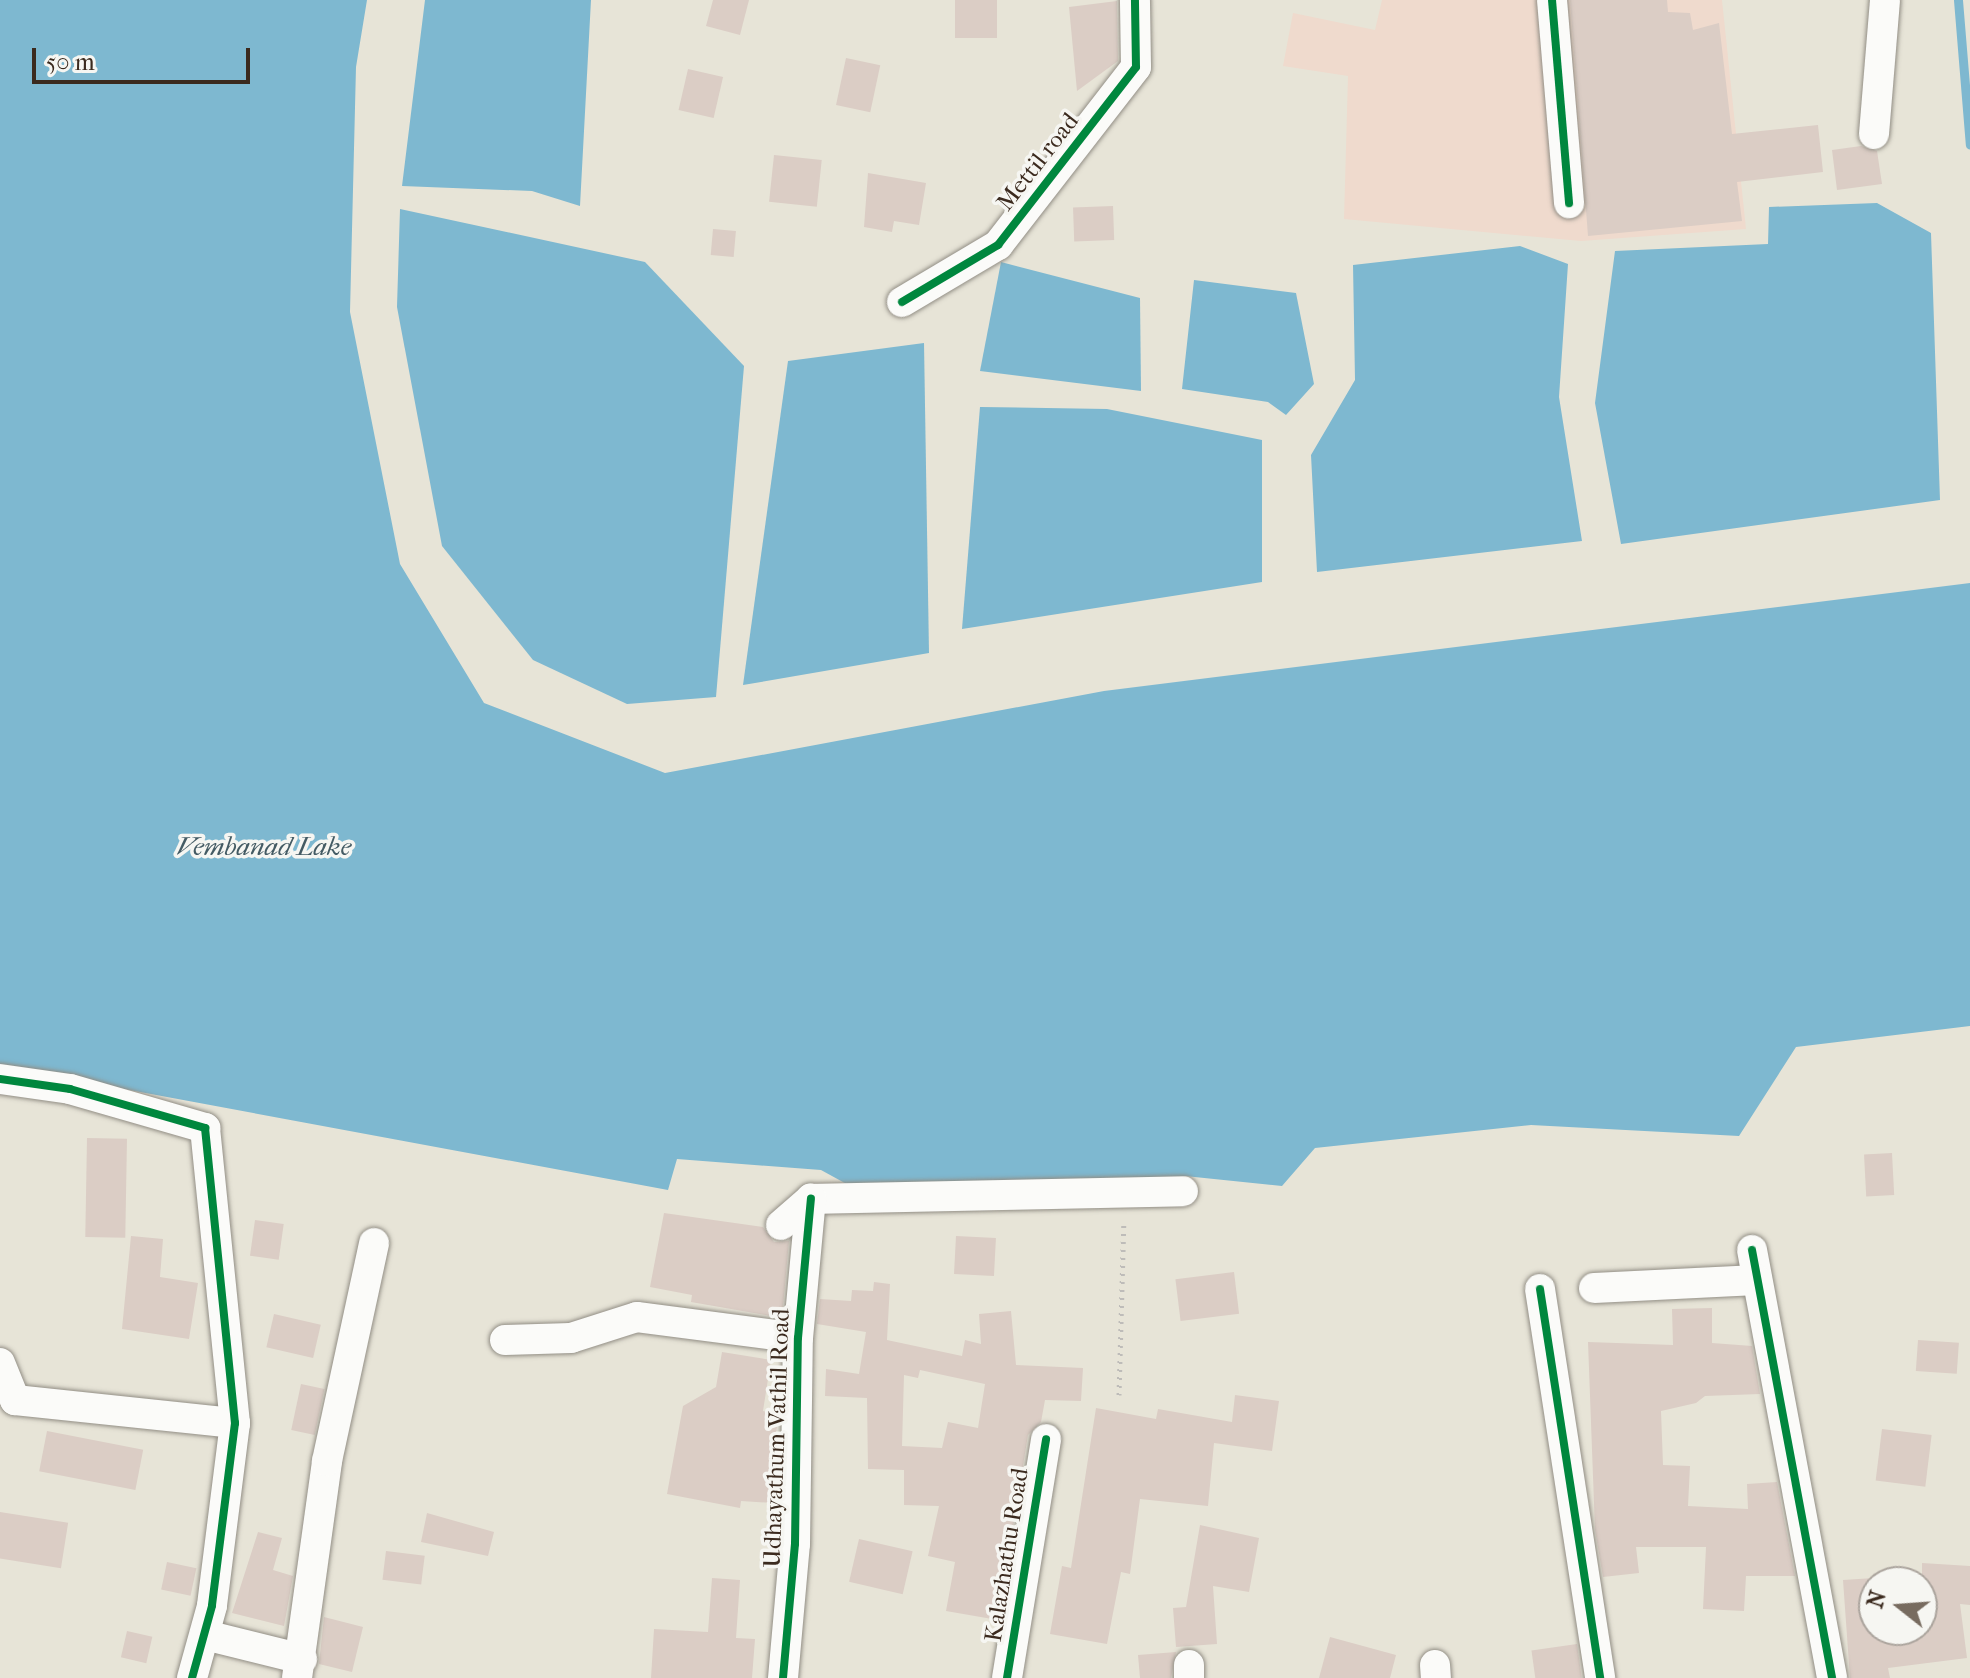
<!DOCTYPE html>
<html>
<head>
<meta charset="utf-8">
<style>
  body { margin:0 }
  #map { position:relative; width:1970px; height:1678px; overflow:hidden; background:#e7e4d7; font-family:"IM FELL French Canon",serif }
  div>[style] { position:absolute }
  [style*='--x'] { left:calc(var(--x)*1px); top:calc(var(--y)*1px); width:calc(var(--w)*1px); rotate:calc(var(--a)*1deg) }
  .built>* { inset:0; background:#efdacd }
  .water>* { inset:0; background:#7eb8d0 }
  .stream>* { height:9px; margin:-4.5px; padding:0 4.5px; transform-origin:4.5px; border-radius:4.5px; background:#7eb8d0 }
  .building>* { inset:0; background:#dbcdc5; transform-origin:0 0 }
  .path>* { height:5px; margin-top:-2.5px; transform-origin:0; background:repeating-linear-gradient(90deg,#bebcb9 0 2px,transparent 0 8px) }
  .roads { filter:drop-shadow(0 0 2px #928e85) drop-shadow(0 0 2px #928e85) }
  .minor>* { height:30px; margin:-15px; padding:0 15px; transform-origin:15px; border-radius:15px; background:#fbfbf9 }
  .cycleway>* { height:8px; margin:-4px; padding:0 4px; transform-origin:4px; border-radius:4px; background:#00873e }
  span { translate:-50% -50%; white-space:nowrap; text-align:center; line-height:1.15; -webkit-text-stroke:7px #f6f6f2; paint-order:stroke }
  .street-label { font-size:24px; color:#3b2a1e }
  .water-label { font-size:26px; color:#445b64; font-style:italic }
  .north { position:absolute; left:1858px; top:1566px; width:80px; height:80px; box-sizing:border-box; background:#f6f6f2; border:2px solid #aba49d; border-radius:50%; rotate:287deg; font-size:22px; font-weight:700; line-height:32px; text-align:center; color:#3b2a1e }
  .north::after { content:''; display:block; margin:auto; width:28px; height:36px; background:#776b5f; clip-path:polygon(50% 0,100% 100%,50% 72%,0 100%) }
  .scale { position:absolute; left:32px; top:48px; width:218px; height:36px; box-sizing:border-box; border:4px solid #3b2a1e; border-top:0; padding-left:10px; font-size:24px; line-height:28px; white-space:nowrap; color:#3b2a1e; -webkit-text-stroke:6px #f6f6f2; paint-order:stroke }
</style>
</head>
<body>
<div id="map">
  <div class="built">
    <div style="clip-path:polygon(1382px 0,1722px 0,1746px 229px,1581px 241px,1344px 219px,1348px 76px,1283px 66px,1293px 13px,1375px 30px)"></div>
  </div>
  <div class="water">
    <div style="clip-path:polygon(0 0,367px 0,356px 67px,350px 312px,400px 564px,484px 703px,665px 773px,1104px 691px,1970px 583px,1970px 1026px,1796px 1047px,1739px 1136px,1531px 1125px,1315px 1148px,1282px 1186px,1185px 1176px,1162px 1206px,863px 1193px,821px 1170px,677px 1159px,668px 1190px,0 1066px)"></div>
    <div style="clip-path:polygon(425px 0,591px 0,580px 206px,532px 191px,402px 186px)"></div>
    <div style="clip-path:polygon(1877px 203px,1931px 233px,1940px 500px,1621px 544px,1595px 403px,1615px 251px,1768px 244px,1769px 207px)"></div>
    <div style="clip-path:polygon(400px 209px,645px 262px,744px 366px,716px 697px,627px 704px,533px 660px,442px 546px,397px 307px)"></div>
    <div style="clip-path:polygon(1520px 246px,1568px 264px,1559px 397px,1582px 541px,1317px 572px,1311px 455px,1355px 380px,1353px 265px)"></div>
    <div style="clip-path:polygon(1001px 262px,1140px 298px,1141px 391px,980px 371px)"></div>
    <div style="clip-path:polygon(1194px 280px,1296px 293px,1314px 384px,1286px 415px,1268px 402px,1182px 389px)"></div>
    <div style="clip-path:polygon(924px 343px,929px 653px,743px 685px,788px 361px)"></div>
    <div style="clip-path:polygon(980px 407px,1107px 409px,1262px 440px,1262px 582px,962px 629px)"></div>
  </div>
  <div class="stream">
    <div style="--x:1958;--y:0;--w:145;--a:85.3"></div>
  </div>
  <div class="building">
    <div style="clip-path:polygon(713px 0,749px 0,740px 35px,706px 26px)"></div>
    <div style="left:955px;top:0;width:42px;height:38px"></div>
    <div style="clip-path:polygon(1570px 0,1667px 0,1668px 12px,1690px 13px,1693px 30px,1719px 23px,1732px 134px,1818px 125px,1823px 172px,1737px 182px,1742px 221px,1588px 236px)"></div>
    <div style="clip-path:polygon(1117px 1px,1118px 61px,1077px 91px,1069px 7px)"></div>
    <div style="left:846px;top:58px;width:35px;height:48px;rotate:12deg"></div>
    <div style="left:688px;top:69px;width:36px;height:42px;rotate:13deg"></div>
    <div style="clip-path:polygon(1861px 146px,1877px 151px,1882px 184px,1837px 190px,1832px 150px)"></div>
    <div style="left:774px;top:155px;width:48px;height:47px;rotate:6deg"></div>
    <div style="clip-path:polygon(868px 173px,926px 183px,919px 225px,894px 221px,892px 232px,864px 227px)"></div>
    <div style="left:1113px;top:206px;width:34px;height:40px;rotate:88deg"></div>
    <div style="left:713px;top:229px;width:23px;height:26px;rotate:5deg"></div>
    <div style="left:87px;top:1138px;width:40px;height:99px;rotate:1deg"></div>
    <div style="left:1892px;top:1153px;width:42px;height:28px;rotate:87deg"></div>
    <div style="clip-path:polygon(664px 1213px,763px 1227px,774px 1242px,789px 1241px,782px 1318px,691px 1302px,692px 1295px,650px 1287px)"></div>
    <div style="left:255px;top:1220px;width:29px;height:36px;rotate:8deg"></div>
    <div style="clip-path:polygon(131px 1236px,163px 1239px,160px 1277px,198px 1283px,189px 1339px,122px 1329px)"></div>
    <div style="left:956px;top:1236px;width:40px;height:38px;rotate:3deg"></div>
    <div style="left:1234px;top:1272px;width:42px;height:59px;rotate:83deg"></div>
    <div style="clip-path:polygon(evenodd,874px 1282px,890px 1284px,887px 1340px,962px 1356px,965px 1340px,981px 1344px,979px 1314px,1011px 1311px,1016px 1365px,1083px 1368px,1081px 1401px,1045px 1400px,1041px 1422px,1028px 1435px,998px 1620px,946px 1611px,955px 1562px,928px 1556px,939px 1506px,904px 1505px,904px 1470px,868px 1469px,867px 1398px,825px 1396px,826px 1369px,859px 1374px,866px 1332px,817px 1324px,820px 1299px,851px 1301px,852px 1290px,873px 1291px,874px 1282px,920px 1370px,985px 1384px,978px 1428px,948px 1422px,942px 1448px,902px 1446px,904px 1375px,918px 1378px,920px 1370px)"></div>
    <div style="clip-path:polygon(1712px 1308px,1712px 1343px,1752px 1346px,1760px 1394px,1705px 1396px,1696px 1403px,1661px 1411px,1663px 1465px,1690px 1466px,1688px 1506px,1748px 1509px,1747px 1484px,1777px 1482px,1795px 1576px,1746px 1576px,1744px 1611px,1703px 1609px,1706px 1547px,1636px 1547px,1639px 1573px,1603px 1577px,1595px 1530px,1588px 1342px,1673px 1345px,1672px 1309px)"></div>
    <div style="left:274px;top:1314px;width:48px;height:34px;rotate:13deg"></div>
    <div style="left:1918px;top:1340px;width:41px;height:31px;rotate:4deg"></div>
    <div style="clip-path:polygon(722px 1352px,771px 1360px,763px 1411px,779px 1414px,771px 1465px,778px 1466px,774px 1503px,741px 1501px,740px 1508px,667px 1494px,683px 1406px,716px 1387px)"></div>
    <div style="left:301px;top:1384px;width:24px;height:47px;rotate:12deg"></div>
    <div style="clip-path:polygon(1235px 1395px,1279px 1401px,1272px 1451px,1214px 1443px,1208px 1506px,1140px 1499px,1130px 1574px,1121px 1572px,1107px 1644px,1050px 1634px,1062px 1566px,1071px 1568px,1096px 1408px,1156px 1419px,1158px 1409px,1232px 1422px)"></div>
    <div style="left:1882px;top:1429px;width:50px;height:52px;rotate:7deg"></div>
    <div style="left:47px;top:1431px;width:98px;height:41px;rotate:11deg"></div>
    <div style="left:0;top:1512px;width:69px;height:46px;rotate:9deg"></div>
    <div style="clip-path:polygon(427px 1513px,494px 1532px,488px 1556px,421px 1542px)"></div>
    <div style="clip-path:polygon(1200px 1525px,1259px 1538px,1249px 1592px,1213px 1586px,1217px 1644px,1176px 1647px,1173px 1608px,1186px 1607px)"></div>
    <div style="clip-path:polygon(258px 1532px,282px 1538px,273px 1570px,293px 1576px,284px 1626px,232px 1613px)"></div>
    <div style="left:859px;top:1539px;width:55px;height:44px;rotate:13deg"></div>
    <div style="left:386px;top:1551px;width:39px;height:29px;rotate:7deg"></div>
    <div style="left:167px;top:1562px;width:30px;height:28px;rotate:12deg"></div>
    <div style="clip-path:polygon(1922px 1563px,1970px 1566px,1970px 1605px,1960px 1604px,1967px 1658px,1888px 1668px,1890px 1678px,1850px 1678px,1843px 1580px,1874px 1578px,1874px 1630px,1922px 1630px)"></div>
    <div style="clip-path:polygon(712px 1578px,740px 1580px,736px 1638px,755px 1639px,752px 1678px,651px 1678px,654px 1629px,708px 1632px)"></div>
    <div style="clip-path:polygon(324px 1617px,363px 1627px,352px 1672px,319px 1664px)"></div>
    <div style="left:127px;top:1631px;width:26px;height:27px;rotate:13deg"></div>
    <div style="clip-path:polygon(1330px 1637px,1396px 1655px,1390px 1678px,1319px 1678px)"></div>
    <div style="left:1577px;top:1644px;width:34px;height:46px;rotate:82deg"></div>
    <div style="clip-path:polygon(1176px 1652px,1171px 1678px,1140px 1678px,1138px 1655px)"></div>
  </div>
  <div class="path">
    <div style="--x:1119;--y:1395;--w:174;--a:-88.4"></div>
  </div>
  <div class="roads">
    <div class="minor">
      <div style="--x:1552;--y:0;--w:204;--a:85.2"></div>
      <div style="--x:1874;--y:134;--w:134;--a:-85.3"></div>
      <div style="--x:902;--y:302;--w:112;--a:-30.7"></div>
      <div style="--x:998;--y:245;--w:225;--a:-52.2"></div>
      <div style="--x:1136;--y:67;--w:67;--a:-90.9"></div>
      <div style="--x:0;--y:1079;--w:71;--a:8.1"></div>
      <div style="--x:70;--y:1089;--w:141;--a:16.1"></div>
      <div style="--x:205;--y:1128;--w:297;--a:84.2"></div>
      <div style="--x:235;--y:1423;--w:184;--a:97.2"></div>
      <div style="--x:212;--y:1606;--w:75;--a:105.5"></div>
      <div style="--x:811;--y:1199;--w:372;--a:-1.2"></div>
      <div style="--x:781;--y:1225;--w:40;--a:-41"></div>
      <div style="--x:1752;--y:1250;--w:435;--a:79.4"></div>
      <div style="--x:1594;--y:1288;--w:163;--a:-2.8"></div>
      <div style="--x:1540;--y:1289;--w:394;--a:81.2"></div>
      <div style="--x:505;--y:1340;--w:66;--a:-1.7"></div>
      <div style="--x:571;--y:1338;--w:69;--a:-17.7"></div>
      <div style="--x:637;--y:1317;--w:162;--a:7.4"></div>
      <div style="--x:0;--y:1363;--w:40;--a:68"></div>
      <div style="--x:15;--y:1400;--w:221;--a:6"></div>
      <div style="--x:205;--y:1635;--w:100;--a:13.9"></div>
      <div style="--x:1189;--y:1665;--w:13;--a:90"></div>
      <div style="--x:1435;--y:1665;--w:13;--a:86"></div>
      <div style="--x:297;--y:1678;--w:219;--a:-82.1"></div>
      <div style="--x:327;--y:1461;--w:223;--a:-77.8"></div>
      <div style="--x:783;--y:1678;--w:135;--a:-84.9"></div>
      <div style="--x:795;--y:1544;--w:206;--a:-89.2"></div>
      <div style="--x:798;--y:1338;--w:140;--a:-84.7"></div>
      <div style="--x:1007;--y:1678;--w:242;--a:-80.7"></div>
    </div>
  </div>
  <div class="cycleway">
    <div style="--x:1552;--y:0;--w:204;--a:85.2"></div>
    <div style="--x:902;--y:302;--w:112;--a:-30.7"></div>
    <div style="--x:998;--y:245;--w:225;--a:-52.2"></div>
    <div style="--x:1136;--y:67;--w:67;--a:-90.9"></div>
    <div style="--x:0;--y:1079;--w:71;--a:8.1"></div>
    <div style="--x:70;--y:1089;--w:141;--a:16.1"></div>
    <div style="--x:205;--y:1128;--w:297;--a:84.2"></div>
    <div style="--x:235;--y:1423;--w:184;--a:97.2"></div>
    <div style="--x:212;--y:1606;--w:75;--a:105.5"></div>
    <div style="--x:1752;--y:1250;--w:435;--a:79.4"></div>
    <div style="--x:1540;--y:1289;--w:394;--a:81.2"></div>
    <div style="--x:783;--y:1678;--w:135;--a:-84.9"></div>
    <div style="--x:795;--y:1544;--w:206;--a:-89.2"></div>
    <div style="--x:798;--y:1338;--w:140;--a:-84.7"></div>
    <div style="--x:1007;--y:1678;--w:242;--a:-80.7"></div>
  </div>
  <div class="street-label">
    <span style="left:1038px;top:162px;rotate:-52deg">Mettil road</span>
    <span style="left:777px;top:1438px;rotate:-88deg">Udhayathum Vathil Road</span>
    <span style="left:1007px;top:1555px;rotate:-81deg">Kalazhathu Road</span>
  </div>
  <div class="water-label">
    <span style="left:264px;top:847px">Vembanad Lake</span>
  </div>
  <div class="north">N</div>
  <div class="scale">50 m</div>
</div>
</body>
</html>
